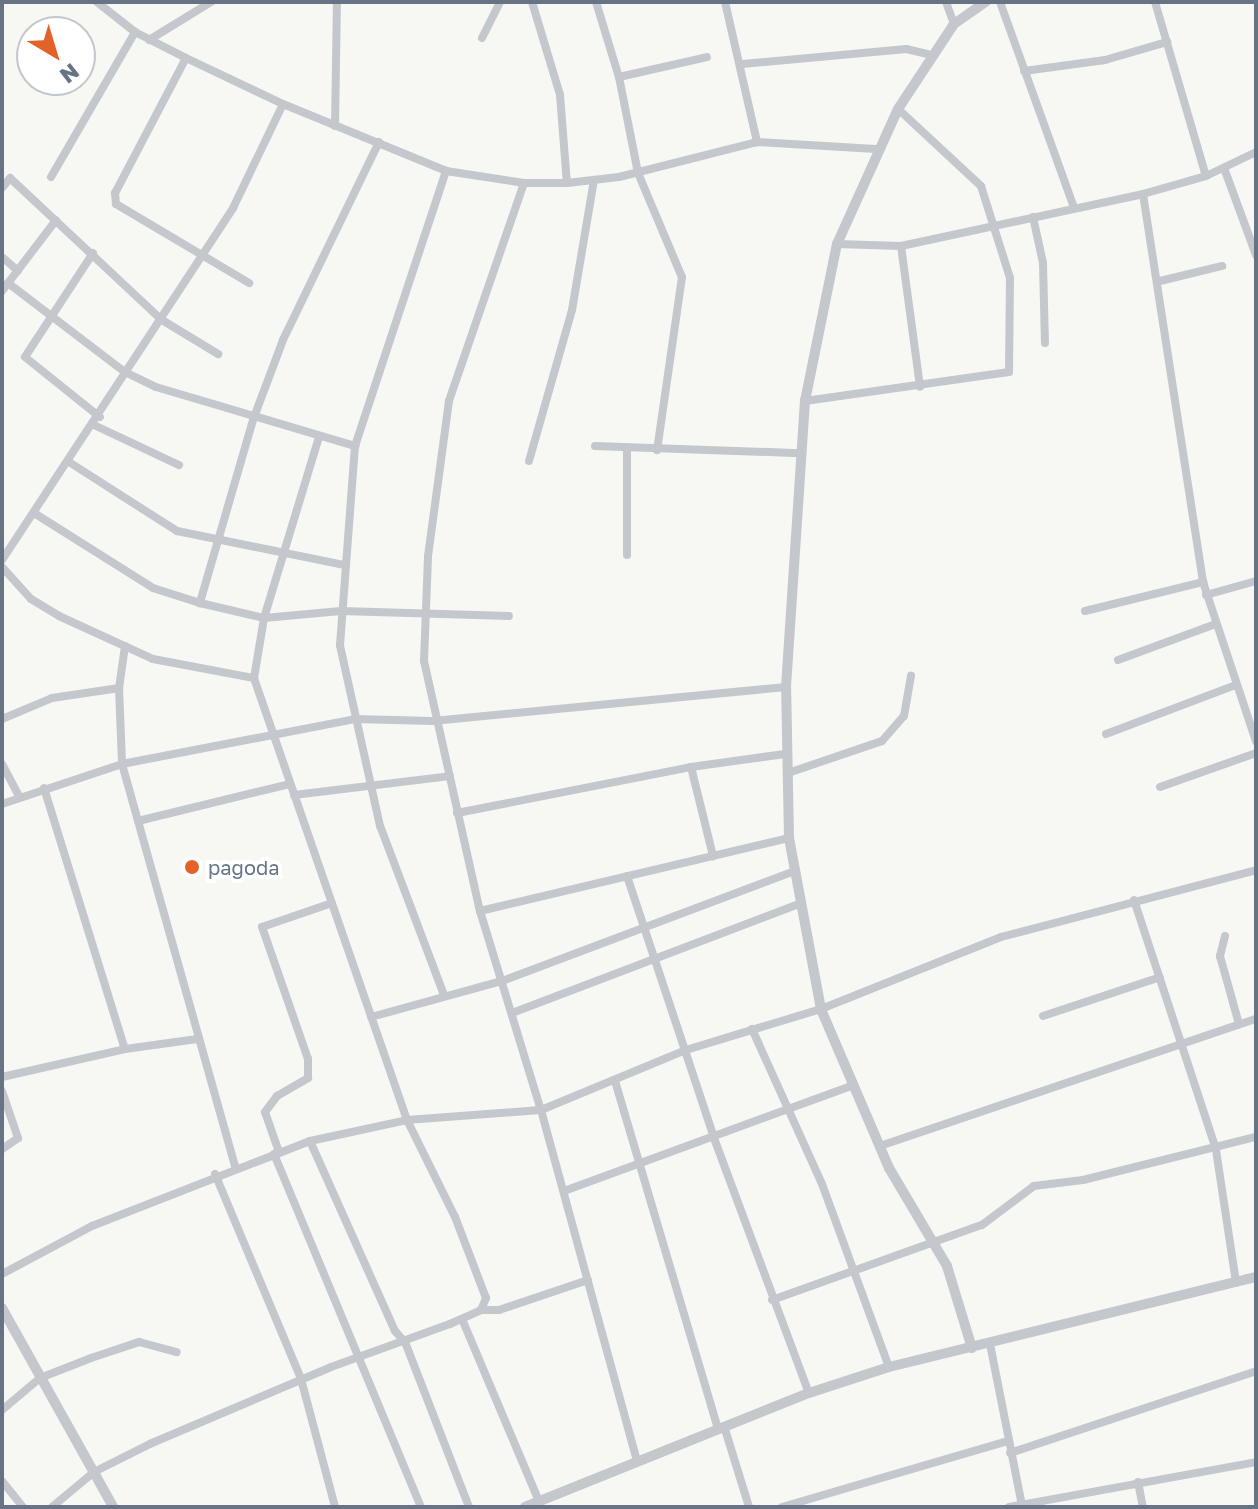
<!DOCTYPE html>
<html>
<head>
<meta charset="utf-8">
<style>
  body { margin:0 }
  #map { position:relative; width:1258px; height:1509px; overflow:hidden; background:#f7f7f4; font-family:"Golos Text",sans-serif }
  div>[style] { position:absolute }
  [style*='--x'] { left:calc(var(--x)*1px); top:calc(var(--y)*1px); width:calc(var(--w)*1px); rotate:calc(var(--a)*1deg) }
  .minor>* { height:8px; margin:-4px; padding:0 4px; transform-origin:4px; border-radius:4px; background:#c4c7cb }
  .tertiary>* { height:10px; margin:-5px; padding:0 5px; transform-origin:5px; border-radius:5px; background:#c4c7cb }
  .dots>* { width:22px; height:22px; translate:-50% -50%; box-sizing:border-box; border:4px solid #fff; border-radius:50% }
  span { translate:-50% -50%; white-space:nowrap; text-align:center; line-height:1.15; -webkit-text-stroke:8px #fff; paint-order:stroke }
  .poi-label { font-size:20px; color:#667485 }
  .left { translate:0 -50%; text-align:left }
  .frame { position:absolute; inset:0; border:4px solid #667485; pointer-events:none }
  .north { position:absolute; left:16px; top:16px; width:80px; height:80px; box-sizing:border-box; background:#fff; border:2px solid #c2c7ce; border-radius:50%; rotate:142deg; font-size:22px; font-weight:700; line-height:32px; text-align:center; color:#667485 }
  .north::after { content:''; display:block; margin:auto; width:28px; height:36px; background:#e26228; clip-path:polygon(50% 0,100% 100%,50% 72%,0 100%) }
</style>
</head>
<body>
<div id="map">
  <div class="minor">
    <div style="--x:97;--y:2;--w:48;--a:38.3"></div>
    <div style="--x:135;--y:32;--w:57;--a:27"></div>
    <div style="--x:186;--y:58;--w:107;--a:25.4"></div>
    <div style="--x:283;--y:104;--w:176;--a:22.3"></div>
    <div style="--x:446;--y:171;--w:79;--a:8.7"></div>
    <div style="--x:524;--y:183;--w:43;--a:0"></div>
    <div style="--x:567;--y:183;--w:52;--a:-6.6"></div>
    <div style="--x:619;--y:177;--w:142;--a:-14.2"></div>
    <div style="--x:757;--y:142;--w:119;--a:3.4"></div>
    <div style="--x:532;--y:2;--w:97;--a:73.2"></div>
    <div style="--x:560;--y:95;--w:88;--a:85.5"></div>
    <div style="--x:596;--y:2;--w:78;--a:73"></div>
    <div style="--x:619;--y:77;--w:98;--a:78.8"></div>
    <div style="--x:638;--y:173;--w:113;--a:67.1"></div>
    <div style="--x:682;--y:277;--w:175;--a:98.2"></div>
    <div style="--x:725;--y:2;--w:144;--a:77.1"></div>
    <div style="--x:946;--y:2;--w:23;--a:70"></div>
    <div style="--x:1000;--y:2;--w:218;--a:70.2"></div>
    <div style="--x:1155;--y:2;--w:181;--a:73.7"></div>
    <div style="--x:482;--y:38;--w:40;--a:-63.4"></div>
    <div style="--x:149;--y:40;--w:73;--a:-31.5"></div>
    <div style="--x:186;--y:58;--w:153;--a:117.7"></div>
    <div style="--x:115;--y:193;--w:11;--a:85"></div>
    <div style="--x:116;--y:204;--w:155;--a:30.7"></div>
    <div style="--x:742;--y:64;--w:165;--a:-5.2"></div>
    <div style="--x:906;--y:49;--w:27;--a:13"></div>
    <div style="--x:1024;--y:71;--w:82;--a:-7.7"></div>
    <div style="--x:1105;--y:60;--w:65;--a:-16.2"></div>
    <div style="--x:619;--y:77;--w:90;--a:-12.8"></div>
    <div style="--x:335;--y:126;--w:124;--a:-89.1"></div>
    <div style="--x:379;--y:142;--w:220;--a:115.9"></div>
    <div style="--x:283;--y:340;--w:85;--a:110.6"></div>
    <div style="--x:253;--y:420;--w:191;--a:106.2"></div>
    <div style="--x:200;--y:603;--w:66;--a:13.2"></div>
    <div style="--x:264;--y:618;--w:77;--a:-5.2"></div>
    <div style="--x:341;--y:611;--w:168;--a:1.7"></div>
    <div style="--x:1224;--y:168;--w:93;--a:69.8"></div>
    <div style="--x:51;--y:177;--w:168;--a:-59.9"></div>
    <div style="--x:524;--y:183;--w:231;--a:109"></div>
    <div style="--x:449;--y:401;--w:157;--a:97.7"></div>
    <div style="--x:428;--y:557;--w:104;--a:92.2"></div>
    <div style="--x:424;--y:661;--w:256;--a:77.4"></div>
    <div style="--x:480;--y:911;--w:208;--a:73"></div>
    <div style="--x:541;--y:1110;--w:363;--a:74.7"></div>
    <div style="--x:2;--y:188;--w:13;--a:-51"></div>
    <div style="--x:10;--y:178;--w:208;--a:43.1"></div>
    <div style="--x:162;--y:320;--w:66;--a:31.3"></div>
    <div style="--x:1143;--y:194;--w:393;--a:81.2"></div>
    <div style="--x:1203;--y:582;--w:168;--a:71.6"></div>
    <div style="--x:1033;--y:217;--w:47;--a:77.7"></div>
    <div style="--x:1043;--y:263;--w:80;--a:88.6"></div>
    <div style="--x:837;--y:244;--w:64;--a:1.8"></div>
    <div style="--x:901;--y:246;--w:248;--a:-12.1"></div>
    <div style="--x:1143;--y:194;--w:66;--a:-15.9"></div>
    <div style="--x:1206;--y:176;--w:55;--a:-25.6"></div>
    <div style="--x:901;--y:246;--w:142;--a:82.3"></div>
    <div style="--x:93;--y:253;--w:124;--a:123.2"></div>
    <div style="--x:25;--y:357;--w:96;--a:38.7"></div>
    <div style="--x:2;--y:257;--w:21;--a:41"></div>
    <div style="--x:1160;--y:281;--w:64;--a:-13.6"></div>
    <div style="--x:8;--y:283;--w:147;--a:37.3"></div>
    <div style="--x:125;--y:372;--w:34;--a:26"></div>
    <div style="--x:156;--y:387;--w:208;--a:16.5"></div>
    <div style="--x:2;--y:291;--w:89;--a:-52.7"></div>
    <div style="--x:805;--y:401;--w:206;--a:-8.1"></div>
    <div style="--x:1009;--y:372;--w:94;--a:-89.4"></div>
    <div style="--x:1010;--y:278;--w:96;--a:-107.5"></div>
    <div style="--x:981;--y:186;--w:113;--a:-137.1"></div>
    <div style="--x:94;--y:425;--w:94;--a:25.2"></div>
    <div style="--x:595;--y:446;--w:205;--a:2"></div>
    <div style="--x:627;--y:448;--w:107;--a:90"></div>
    <div style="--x:529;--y:461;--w:157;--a:-74.1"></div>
    <div style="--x:572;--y:310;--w:132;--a:-80.4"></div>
    <div style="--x:69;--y:462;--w:128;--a:32.6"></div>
    <div style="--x:177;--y:531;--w:170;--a:11.5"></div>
    <div style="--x:34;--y:513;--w:141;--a:32.2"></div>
    <div style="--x:153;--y:588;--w:49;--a:17.7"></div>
    <div style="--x:2;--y:560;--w:421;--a:-56.7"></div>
    <div style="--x:233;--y:208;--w:115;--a:-64.3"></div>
    <div style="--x:2;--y:567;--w:43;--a:47.8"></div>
    <div style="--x:31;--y:599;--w:33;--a:31"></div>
    <div style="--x:59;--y:616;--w:103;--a:24.6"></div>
    <div style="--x:153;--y:659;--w:103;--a:10.7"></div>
    <div style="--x:1206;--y:595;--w:52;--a:-15.6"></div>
    <div style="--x:1085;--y:611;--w:122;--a:-13.8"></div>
    <div style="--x:125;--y:646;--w:42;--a:98.1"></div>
    <div style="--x:119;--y:688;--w:76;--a:87.7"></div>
    <div style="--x:122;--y:764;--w:419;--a:74.3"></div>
    <div style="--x:1118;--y:660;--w:104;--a:-20.2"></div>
    <div style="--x:2;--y:719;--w:54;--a:-22.8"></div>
    <div style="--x:52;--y:698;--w:68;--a:-8.5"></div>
    <div style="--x:1106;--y:734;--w:139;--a:-20.7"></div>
    <div style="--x:2;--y:764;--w:36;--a:62"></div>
    <div style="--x:691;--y:767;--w:92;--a:76.1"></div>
    <div style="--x:788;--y:773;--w:99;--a:-18.8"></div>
    <div style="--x:882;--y:741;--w:33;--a:-49"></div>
    <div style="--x:904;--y:716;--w:41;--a:-80.1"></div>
    <div style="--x:1160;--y:787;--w:102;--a:-19.5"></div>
    <div style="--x:44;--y:788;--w:273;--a:72.8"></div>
    <div style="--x:294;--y:795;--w:157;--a:-6.9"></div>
    <div style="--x:2;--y:804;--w:126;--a:-18.4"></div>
    <div style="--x:122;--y:764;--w:237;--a:-10.9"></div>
    <div style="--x:355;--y:719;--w:78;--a:1.5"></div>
    <div style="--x:433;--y:721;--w:355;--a:-5.5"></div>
    <div style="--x:457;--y:813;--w:238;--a:-11.1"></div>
    <div style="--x:691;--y:767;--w:95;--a:-7.9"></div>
    <div style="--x:138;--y:821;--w:156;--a:-13.7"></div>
    <div style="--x:627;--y:876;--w:276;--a:71.6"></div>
    <div style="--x:714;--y:1138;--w:272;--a:69.6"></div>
    <div style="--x:1134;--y:900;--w:263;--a:71.8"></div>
    <div style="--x:1216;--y:1150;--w:134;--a:81.4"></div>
    <div style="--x:480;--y:911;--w:318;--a:-13.3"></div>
    <div style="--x:1225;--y:936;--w:21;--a:104"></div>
    <div style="--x:1220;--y:956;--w:71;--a:74.4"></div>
    <div style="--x:444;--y:995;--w:181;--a:-110.7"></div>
    <div style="--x:380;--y:826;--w:185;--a:-102.5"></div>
    <div style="--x:340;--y:645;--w:200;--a:-85.7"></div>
    <div style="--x:355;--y:446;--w:290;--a:-71.7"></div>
    <div style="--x:512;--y:1013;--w:309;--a:-20.8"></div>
    <div style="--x:1043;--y:1016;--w:123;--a:-18.4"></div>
    <div style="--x:371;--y:1017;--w:136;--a:-15.4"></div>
    <div style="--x:502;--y:981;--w:313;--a:-20.6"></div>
    <div style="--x:752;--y:1029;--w:170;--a:65.7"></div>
    <div style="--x:822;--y:1184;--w:195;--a:69.9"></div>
    <div style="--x:2;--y:1077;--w:126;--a:-12.8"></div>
    <div style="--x:125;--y:1049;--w:73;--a:-7.9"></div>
    <div style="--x:615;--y:1081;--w:363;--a:73.5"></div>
    <div style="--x:2;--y:1091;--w:50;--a:71.2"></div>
    <div style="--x:18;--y:1138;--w:19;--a:145"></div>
    <div style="--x:310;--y:1141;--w:208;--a:65.9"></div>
    <div style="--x:395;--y:1331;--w:15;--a:48"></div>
    <div style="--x:405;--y:1342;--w:177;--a:68.8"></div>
    <div style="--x:880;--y:1146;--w:397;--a:-18.7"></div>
    <div style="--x:279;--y:1152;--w:42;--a:-109.3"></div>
    <div style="--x:265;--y:1112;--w:20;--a:-53"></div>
    <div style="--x:277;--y:1096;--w:36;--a:-30"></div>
    <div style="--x:308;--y:1078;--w:19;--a:-90"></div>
    <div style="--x:308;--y:1059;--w:140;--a:-109.2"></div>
    <div style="--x:262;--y:927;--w:74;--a:-18.9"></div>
    <div style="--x:274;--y:1154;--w:382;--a:67.4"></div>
    <div style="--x:215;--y:1174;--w:222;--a:67.2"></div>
    <div style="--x:301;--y:1379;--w:132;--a:75.1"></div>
    <div style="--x:564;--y:1191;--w:308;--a:-20.1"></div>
    <div style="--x:2;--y:1274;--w:102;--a:-28.1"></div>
    <div style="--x:92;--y:1226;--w:234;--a:-21.3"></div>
    <div style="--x:310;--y:1141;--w:99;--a:-12.2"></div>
    <div style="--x:407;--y:1120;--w:134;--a:-4.3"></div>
    <div style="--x:541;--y:1110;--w:157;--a:-22.5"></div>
    <div style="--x:686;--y:1050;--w:141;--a:-16.9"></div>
    <div style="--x:821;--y:1009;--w:194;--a:-21.8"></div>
    <div style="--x:1001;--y:937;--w:264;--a:-14.7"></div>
    <div style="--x:772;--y:1300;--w:223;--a:-19.7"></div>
    <div style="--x:982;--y:1225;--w:65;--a:-36.9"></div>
    <div style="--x:1034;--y:1186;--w:49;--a:-7"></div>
    <div style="--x:1083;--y:1180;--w:178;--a:-14"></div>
    <div style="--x:481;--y:1310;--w:18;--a:0"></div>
    <div style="--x:499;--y:1310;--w:94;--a:-18.6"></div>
    <div style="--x:462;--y:1319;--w:198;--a:67.1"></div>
    <div style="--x:990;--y:1344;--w:165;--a:78.8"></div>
    <div style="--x:2;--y:1410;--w:50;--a:-40.1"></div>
    <div style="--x:40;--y:1378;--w:55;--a:-21.4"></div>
    <div style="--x:91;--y:1358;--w:51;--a:-18.4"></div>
    <div style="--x:139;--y:1342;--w:39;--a:15"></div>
    <div style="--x:724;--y:1426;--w:85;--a:72.8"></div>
    <div style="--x:1010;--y:1453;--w:259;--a:-18.4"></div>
    <div style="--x:2;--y:1481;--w:33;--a:51"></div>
    <div style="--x:1138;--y:1482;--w:25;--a:79"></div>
    <div style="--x:52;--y:1507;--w:55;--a:-39.8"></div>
    <div style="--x:94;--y:1472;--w:65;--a:-26.6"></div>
    <div style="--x:152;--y:1443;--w:194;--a:-23"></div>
    <div style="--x:331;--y:1367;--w:127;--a:-19.9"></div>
    <div style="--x:450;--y:1324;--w:34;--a:-24"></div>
    <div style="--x:481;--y:1310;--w:13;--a:-67"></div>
    <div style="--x:486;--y:1298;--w:87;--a:-110.9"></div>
    <div style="--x:455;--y:1217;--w:108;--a:-116.3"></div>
    <div style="--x:407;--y:1120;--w:468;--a:-109.1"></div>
    <div style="--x:254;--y:678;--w:61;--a:-80.5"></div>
    <div style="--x:264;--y:618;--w:189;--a:-73.1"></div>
    <div style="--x:782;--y:1507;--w:234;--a:-16.3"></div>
    <div style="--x:1009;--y:1507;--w:251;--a:-10.3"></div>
  </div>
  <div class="tertiary">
    <div style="--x:2;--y:1308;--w:228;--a:60.8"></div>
    <div style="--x:972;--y:1348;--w:86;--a:-107"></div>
    <div style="--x:947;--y:1266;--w:114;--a:-120.6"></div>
    <div style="--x:889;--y:1168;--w:173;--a:-113.2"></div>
    <div style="--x:821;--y:1009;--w:174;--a:-100.6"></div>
    <div style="--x:789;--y:838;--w:151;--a:-91.1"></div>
    <div style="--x:786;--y:687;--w:287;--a:-86.2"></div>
    <div style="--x:805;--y:401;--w:160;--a:-78.5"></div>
    <div style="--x:837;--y:244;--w:148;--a:-65.7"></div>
    <div style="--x:898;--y:109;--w:102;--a:-56.6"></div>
    <div style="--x:954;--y:24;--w:39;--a:-35"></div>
    <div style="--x:525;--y:1507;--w:306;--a:-21.9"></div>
    <div style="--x:809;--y:1393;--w:84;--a:-18"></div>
    <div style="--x:889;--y:1367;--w:378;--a:-13.8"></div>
  </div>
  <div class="dots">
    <div style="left:192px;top:867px;background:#e26228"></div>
  </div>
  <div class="poi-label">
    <span class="left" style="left:208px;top:867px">pagoda</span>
  </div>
  <div class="frame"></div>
  <div class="north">N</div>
</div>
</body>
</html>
